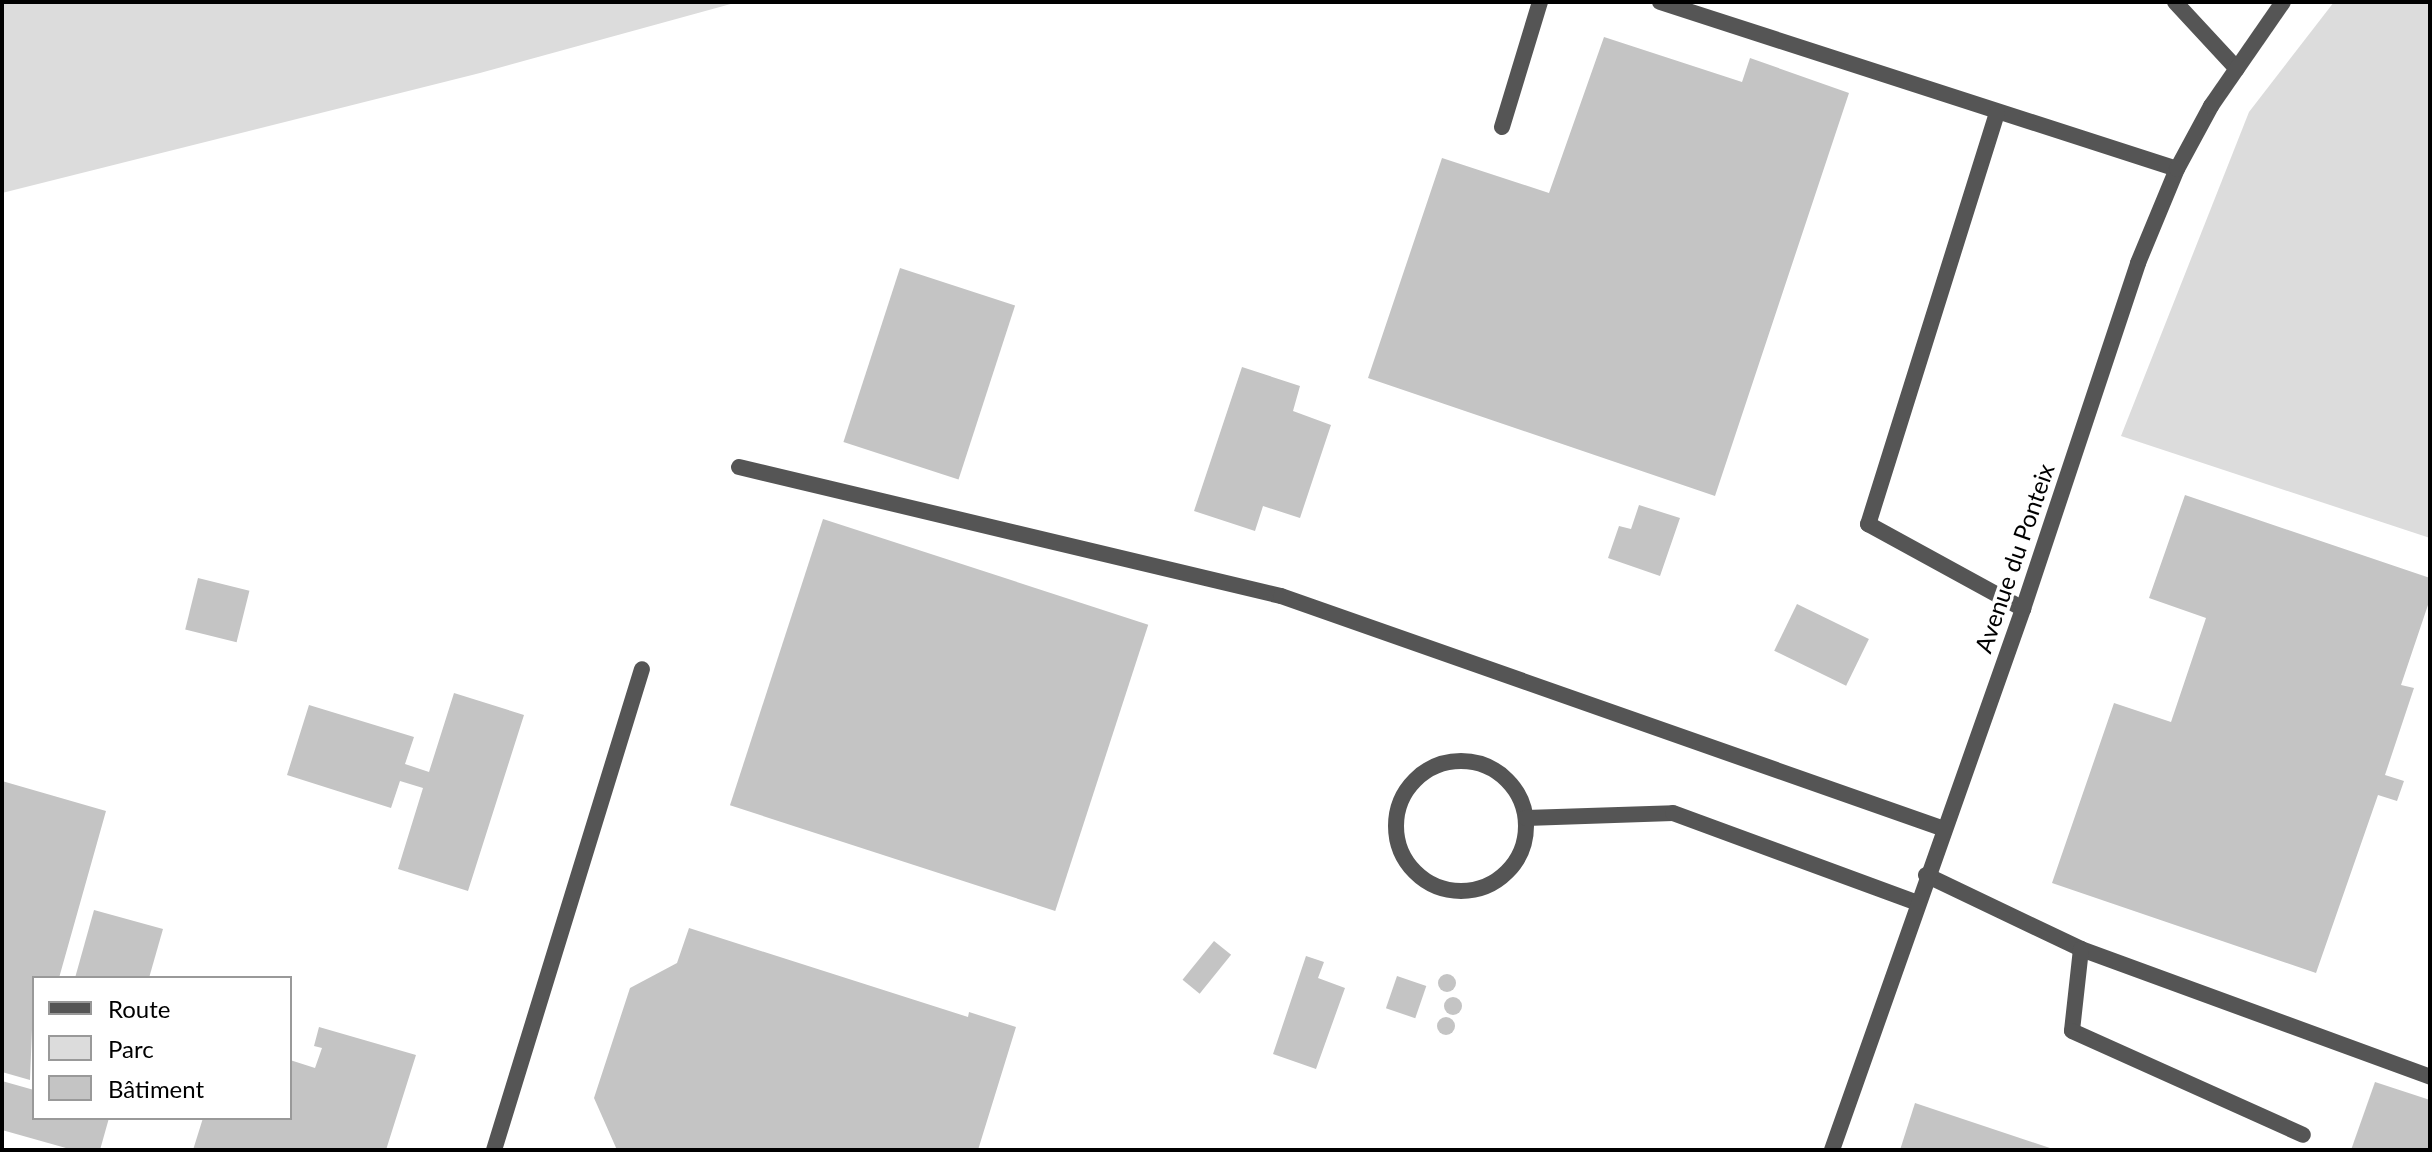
<!DOCTYPE html>
<html>
<head>
<meta charset="utf-8">
<style>
  body { margin:0 }
  #map { position:relative; width:2432px; height:1152px; overflow:hidden; background:#fff; font-family:Lato,sans-serif }
  div>[style] { position:absolute }
  [style*='--x'] { left:calc(var(--x)*1px); top:calc(var(--y)*1px); width:calc(var(--w)*1px); rotate:calc(var(--a)*1deg) }
  .green>* { inset:0; background:#dcdcdc }
  .building>* { inset:0; background:#c4c4c4; transform-origin:0 0 }
  .round { border-radius:50% }
  .service>* { height:16px; margin:-8px; padding:0 8px; transform-origin:8px; border-radius:8px; background:#555 }
  .service>.ring { margin:-8px; padding:0; box-sizing:content-box; background:none; border:16px solid #555; border-radius:50% }
  .minor>* { height:16px; margin:-8px; padding:0 8px; transform-origin:8px; border-radius:8px; background:#555 }
  .tertiary>* { height:16px; margin:-8px; padding:0 8px; transform-origin:8px; border-radius:8px; background:#555 }
  span { translate:-50% -50%; white-space:nowrap; text-align:center; line-height:1.15; -webkit-text-stroke:7px #fff; paint-order:stroke }
  .street-label { font-size:24px; color:#000 }
  .frame { position:absolute; inset:0; border:4px solid #000; pointer-events:none }
  .legend { position:absolute; left:32px; top:976px; width:260px; height:144px; box-sizing:border-box; background:#fff; border:2px solid #999; margin:0; padding:10px 14px; list-style:none; font-size:24px; color:#000 }
  .legend li { display:flex; align-items:center; gap:16px; height:40px }
  .legend b { width:40px; border:2px solid #999 }
</style>
</head>
<body>
<div id="map">
  <div class="green">
    <div style="clip-path:polygon(2px 2px,738px 2px,480px 73px,2px 193px)"></div>
    <div style="clip-path:polygon(2334px 2px,2430px 2px,2430px 538px,2121px 436px,2249px 112px)"></div>
  </div>
  <div class="building">
    <div style="clip-path:polygon(1604px 37px,1742px 82px,1750px 58px,1849px 93px,1715px 496px,1368px 378px,1442px 158px,1549px 193px)"></div>
    <div style="left:900px;top:268px;width:121px;height:183px;rotate:18deg"></div>
    <div style="clip-path:polygon(1242px 367px,1300px 386px,1293px 411px,1331px 425px,1300px 518px,1263px 506px,1255px 531px,1194px 511px)"></div>
    <div style="clip-path:polygon(2185px 495px,2430px 578px,2430px 599px,2401px 685px,2414px 688px,2385px 775px,2404px 781px,2397px 801px,2378px 795px,2316px 973px,2052px 883px,2114px 703px,2171px 722px,2206px 618px,2149px 598px)"></div>
    <div style="clip-path:polygon(1639px 505px,1680px 518px,1660px 576px,1608px 558px,1619px 526px,1631px 529px)"></div>
    <div style="left:823px;top:519px;width:342px;height:301px;rotate:18deg"></div>
    <div style="left:198px;top:578px;width:53px;height:53px;rotate:14deg"></div>
    <div style="left:1797px;top:604px;width:80px;height:52px;rotate:26deg"></div>
    <div style="clip-path:polygon(454px 693px,524px 715px,468px 891px,398px 869px,423px 788px,400px 781px,391px 808px,287px 775px,309px 705px,414px 737px,405px 764px,429px 772px)"></div>
    <div style="clip-path:polygon(2px 781px,106px 811px,59px 978px,34px 978px,30px 1080px,2px 1072px)"></div>
    <div style="clip-path:polygon(94px 910px,163px 929px,149px 978px,75px 978px)"></div>
    <div style="clip-path:polygon(689px 928px,968px 1017px,969px 1012px,1016px 1027px,978px 1150px,617px 1150px,594px 1098px,630px 988px,677px 963px)"></div>
    <div style="left:1214px;top:941px;width:22px;height:50px;rotate:39deg"></div>
    <div style="clip-path:polygon(1306px 956px,1324px 962px,1318px 978px,1345px 988px,1316px 1069px,1273px 1054px)"></div>
    <div class="round" style="left:1438px;top:974px;width:18px;height:18px"></div>
    <div style="left:1397px;top:976px;width:31px;height:34px;rotate:19deg"></div>
    <div class="round" style="left:1444px;top:997px;width:18px;height:18px"></div>
    <div class="round" style="left:1437px;top:1017px;width:18px;height:18px"></div>
    <div style="clip-path:polygon(319px 1027px,416px 1055px,386px 1150px,193px 1150px,203px 1118px,290px 1118px,290px 1060px,315px 1068px,322px 1048px,314px 1046px)"></div>
    <div style="clip-path:polygon(2px 1081px,34px 1090px,34px 1118px,109px 1118px,100px 1150px,73px 1150px,2px 1130px)"></div>
    <div style="clip-path:polygon(2375px 1082px,2430px 1100px,2430px 1150px,2351px 1150px)"></div>
    <div style="clip-path:polygon(1915px 1103px,2053px 1149px,2053px 1150px,1900px 1150px)"></div>
  </div>
  <div class="service">
    <div style="--x:1660;--y:2;--w:543;--a:17.9"></div>
    <div style="--x:2175;--y:2;--w:91;--a:47.2"></div>
    <div style="--x:1997;--y:113;--w:431;--a:107.4"></div>
    <div style="--x:1868;--y:524;--w:177;--a:28.7"></div>
    <div style="--x:1502;--y:127;--w:131;--a:-73.1"></div>
    <div style="--x:739;--y:467;--w:557;--a:13.39"></div>
    <div style="--x:1281;--y:596;--w:703;--a:19.36"></div>
    <div class="ring" style="left:1396px;top:761px;width:114px;height:114px"></div>
    <div style="--x:1526;--y:818;--w:147;--a:-1.9"></div>
    <div style="--x:1673;--y:813;--w:260;--a:20.2"></div>
    <div style="--x:1926;--y:875;--w:172;--a:25.5"></div>
    <div style="--x:2081;--y:949;--w:372;--a:20.1"></div>
    <div style="--x:2081;--y:949;--w:82;--a:96.3"></div>
    <div style="--x:2072;--y:1031;--w:253;--a:24.2"></div>
  </div>
  <div class="minor">
    <div style="--x:494;--y:1150;--w:503;--a:-72.9"></div>
  </div>
  <div class="tertiary">
    <div style="--x:1832;--y:1150;--w:574;--a:-70.55"></div>
    <div style="--x:2023;--y:609;--w:365;--a:-71.6"></div>
    <div style="--x:2138;--y:263;--w:102;--a:-67.5"></div>
    <div style="--x:2177;--y:169;--w:72;--a:-61.6"></div>
    <div style="--x:2211;--y:106;--w:126;--a:-55.3"></div>
  </div>
  <div class="street-label">
    <span style="left:2014px;top:558px;rotate:-71deg">Avenue du Ponteix</span>
  </div>
  <div class="frame"></div>
  <ul class="legend">
  <li><b style="height:10px;background:#555"></b>Route</li>
  <li><b style="height:22px;background:#dcdcdc"></b>Parc</li>
  <li><b style="height:22px;background:#c4c4c4"></b>Bâtiment</li>
  </ul>
</div>
</body>
</html>
